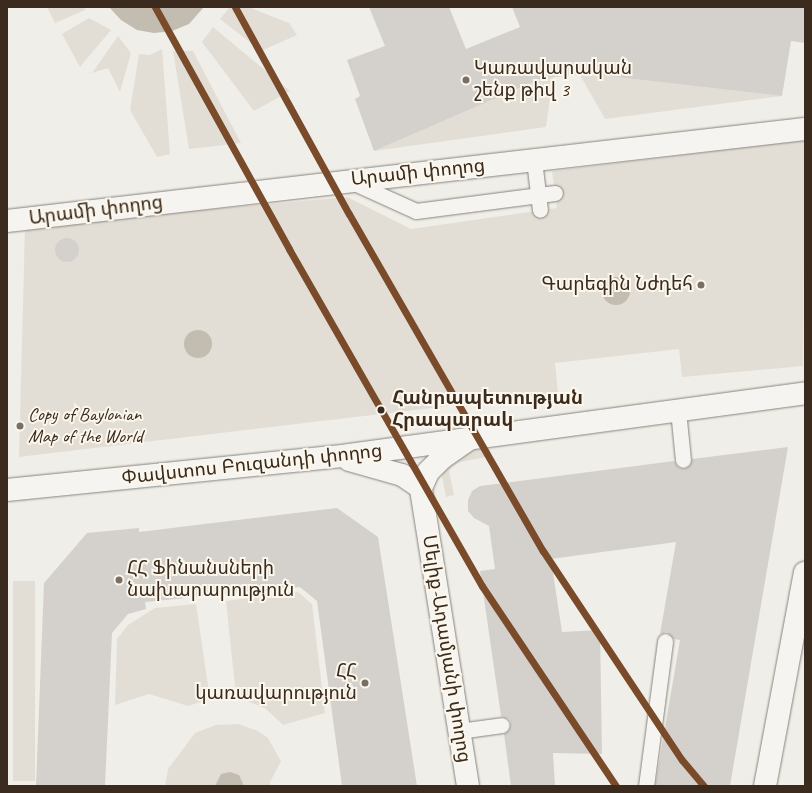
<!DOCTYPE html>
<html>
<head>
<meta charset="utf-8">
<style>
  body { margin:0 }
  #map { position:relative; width:812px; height:793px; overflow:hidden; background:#f0eee8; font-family:Caveat,"Noto Sans Armenian",sans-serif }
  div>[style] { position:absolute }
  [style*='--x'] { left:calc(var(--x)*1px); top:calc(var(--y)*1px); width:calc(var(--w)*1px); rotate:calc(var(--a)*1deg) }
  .green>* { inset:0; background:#e3ded5; transform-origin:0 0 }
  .water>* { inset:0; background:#c2bcb1 }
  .round { border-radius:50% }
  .building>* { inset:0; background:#d4d1cc }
  .roads { filter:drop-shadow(0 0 1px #88837e) drop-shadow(0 0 1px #88837e) }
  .service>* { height:15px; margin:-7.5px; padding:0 7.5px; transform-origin:7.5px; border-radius:7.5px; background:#f5f4f0 }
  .tertiary>* { height:22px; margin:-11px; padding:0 11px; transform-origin:11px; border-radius:11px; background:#f5f4f0 }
  .metro-1>* { height:7px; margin:-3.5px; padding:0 3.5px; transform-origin:3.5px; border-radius:3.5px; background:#7a4b2a }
  .dots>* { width:11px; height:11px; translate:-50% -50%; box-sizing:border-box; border:2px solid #fbf7ec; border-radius:50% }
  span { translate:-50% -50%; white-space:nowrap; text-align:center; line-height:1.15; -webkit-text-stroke:4px #fbf7ec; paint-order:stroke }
  .poi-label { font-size:19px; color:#3b2a1e }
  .left { translate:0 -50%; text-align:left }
  .right { translate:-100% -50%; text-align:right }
  .street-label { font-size:19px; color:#3b2a1e }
  .stop-label { font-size:19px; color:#3b2a1e; font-weight:700 }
  .frame { position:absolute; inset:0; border:8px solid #3b2a1e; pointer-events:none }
</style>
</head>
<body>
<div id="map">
  <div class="green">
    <div style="clip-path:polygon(47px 7px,85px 7px,85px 10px,55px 23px)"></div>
    <div style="clip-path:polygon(230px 7px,248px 7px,289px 23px,297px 35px,261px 51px,220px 19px)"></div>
    <div style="clip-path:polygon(89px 18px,111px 30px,80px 67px,62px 34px)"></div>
    <div style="clip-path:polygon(213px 27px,290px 91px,254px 111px,202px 42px)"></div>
    <div style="clip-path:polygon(118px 36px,131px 53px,120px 92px,108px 68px,92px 73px)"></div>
    <div style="clip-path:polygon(162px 49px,170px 154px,157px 157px,130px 110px,139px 54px,150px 55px)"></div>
    <div style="clip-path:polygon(173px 51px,193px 51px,241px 143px,189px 149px)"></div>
    <div style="clip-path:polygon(590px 74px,782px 96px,605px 119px,580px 75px)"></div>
    <div style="clip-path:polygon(553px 77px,546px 127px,374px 151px,543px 78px)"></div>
    <div style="clip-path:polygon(805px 140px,803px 366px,682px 377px,679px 349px,555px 363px,558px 393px,19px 457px,25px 226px,347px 197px,411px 229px,557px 208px,552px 171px)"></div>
    <div style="clip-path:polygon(489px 445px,491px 456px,460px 462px,452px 467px,449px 471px,454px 495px,446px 497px,441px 472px,454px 452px)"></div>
    <div style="left:13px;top:581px;width:22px;height:200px"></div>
    <div style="clip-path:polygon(298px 592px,312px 604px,325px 713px,283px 725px,266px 709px,236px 696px,226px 601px)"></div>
    <div style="clip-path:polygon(196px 604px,210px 699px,188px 706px,149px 694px,115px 705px,117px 639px,128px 625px,155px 608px)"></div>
    <div style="clip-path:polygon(238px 724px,258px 731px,268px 738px,281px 761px,270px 782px,271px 786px,165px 786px,168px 769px,195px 733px,216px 725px)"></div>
  </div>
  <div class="water">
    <div style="clip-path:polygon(109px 7px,204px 7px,189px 24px,172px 31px,154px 33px,137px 30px,121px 20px)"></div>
    <div class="round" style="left:602px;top:277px;width:28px;height:28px"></div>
    <div class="round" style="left:184px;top:330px;width:28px;height:28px"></div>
    <div style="clip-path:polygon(230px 772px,239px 775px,244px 786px,215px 786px,221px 774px)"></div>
  </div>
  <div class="building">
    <div style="clip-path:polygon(369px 7px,449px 7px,466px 49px,520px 27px,512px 7px,805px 7px,805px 43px,791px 41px,782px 96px,590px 74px,543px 78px,374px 151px,355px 99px,360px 96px,347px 60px,385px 46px)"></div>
    <div class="round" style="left:55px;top:238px;width:24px;height:24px"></div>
    <div style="clip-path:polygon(788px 447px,730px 786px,655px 786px,680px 640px,674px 639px,667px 632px,660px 634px,676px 542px,551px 559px,562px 632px,600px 630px,602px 754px,553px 753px,555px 786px,511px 786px,504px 734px,510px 729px,511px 723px,509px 719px,501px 716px,480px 571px,495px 569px,489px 526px,474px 518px,468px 511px,468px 500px,472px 491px,480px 486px,674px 461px,679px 468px,684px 469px,691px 464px,692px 459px)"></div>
    <div style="clip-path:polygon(337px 508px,378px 537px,417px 786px,342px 786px,317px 601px,300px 587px,145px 602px,146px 609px,128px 614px,112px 633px,105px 786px,36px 786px,44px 583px,87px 533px,139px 528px,139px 532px)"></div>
  </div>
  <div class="roads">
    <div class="service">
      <div style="--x:534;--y:160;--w:50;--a:83.2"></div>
      <div style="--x:352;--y:182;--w:70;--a:24.4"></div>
      <div style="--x:416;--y:211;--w:140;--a:-7.4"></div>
      <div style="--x:678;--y:410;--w:50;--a:84.3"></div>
      <div style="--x:459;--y:731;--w:43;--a:-7.9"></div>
      <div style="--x:646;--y:786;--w:146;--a:-82.5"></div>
    </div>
    <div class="tertiary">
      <div style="--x:7;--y:221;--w:803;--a:-6.58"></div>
      <div style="--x:349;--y:460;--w:55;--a:15.8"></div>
      <div style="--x:402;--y:475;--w:23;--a:34"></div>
      <div style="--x:7;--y:490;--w:344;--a:-5.8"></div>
      <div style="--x:349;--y:455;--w:460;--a:-7.7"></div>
      <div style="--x:468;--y:786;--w:302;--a:-99"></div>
      <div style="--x:421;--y:488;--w:17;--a:-66"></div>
      <div style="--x:428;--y:472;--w:20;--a:-45"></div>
      <div style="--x:442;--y:458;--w:32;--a:-35"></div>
      <div style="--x:765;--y:786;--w:217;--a:-79.4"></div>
    </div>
  </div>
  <div class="metro-1">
    <div style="--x:155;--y:7;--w:277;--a:61"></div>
    <div style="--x:289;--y:249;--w:388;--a:60.2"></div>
    <div style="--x:482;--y:586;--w:241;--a:56.2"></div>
    <div style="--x:235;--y:7;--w:236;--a:61.2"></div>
    <div style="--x:349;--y:214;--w:389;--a:60.1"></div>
    <div style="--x:543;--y:551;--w:251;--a:56.4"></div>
    <div style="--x:682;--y:760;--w:34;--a:50"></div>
  </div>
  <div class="dots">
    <div style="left:466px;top:80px;background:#7a6f65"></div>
    <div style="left:701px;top:285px;background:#7a6f65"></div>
    <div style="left:381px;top:410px;background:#3b2a1e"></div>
    <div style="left:20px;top:426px;background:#7a6f65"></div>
    <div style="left:119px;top:580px;background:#7a6f65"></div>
    <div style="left:365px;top:683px;background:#7a6f65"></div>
  </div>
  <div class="poi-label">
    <span class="left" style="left:474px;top:80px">Կառավարական<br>շենք թիվ 3</span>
    <span class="right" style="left:693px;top:285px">Գարեգին Նժդեհ</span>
    <span class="left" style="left:28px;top:426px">Copy of Baylonian<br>Map of the World</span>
    <span class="left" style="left:127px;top:580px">ՀՀ Ֆինանսների<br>նախարարություն</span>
    <span class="right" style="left:357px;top:683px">ՀՀ<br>կառավարություն</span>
  </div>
  <div class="street-label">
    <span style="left:418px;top:173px;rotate:-6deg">Արամի փողոց</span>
    <span style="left:96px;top:211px;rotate:-7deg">Արամի փողոց</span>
    <span style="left:252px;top:465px;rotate:-6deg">Փավստոս Բուզանդի փողոց</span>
    <span style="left:446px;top:649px;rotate:81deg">Մելիք-Ադամյանի փողոց</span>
  </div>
  <div class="stop-label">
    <span class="left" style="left:392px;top:410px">Հանրապետության<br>Հրապարակ</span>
  </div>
  <div class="frame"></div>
</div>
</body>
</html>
